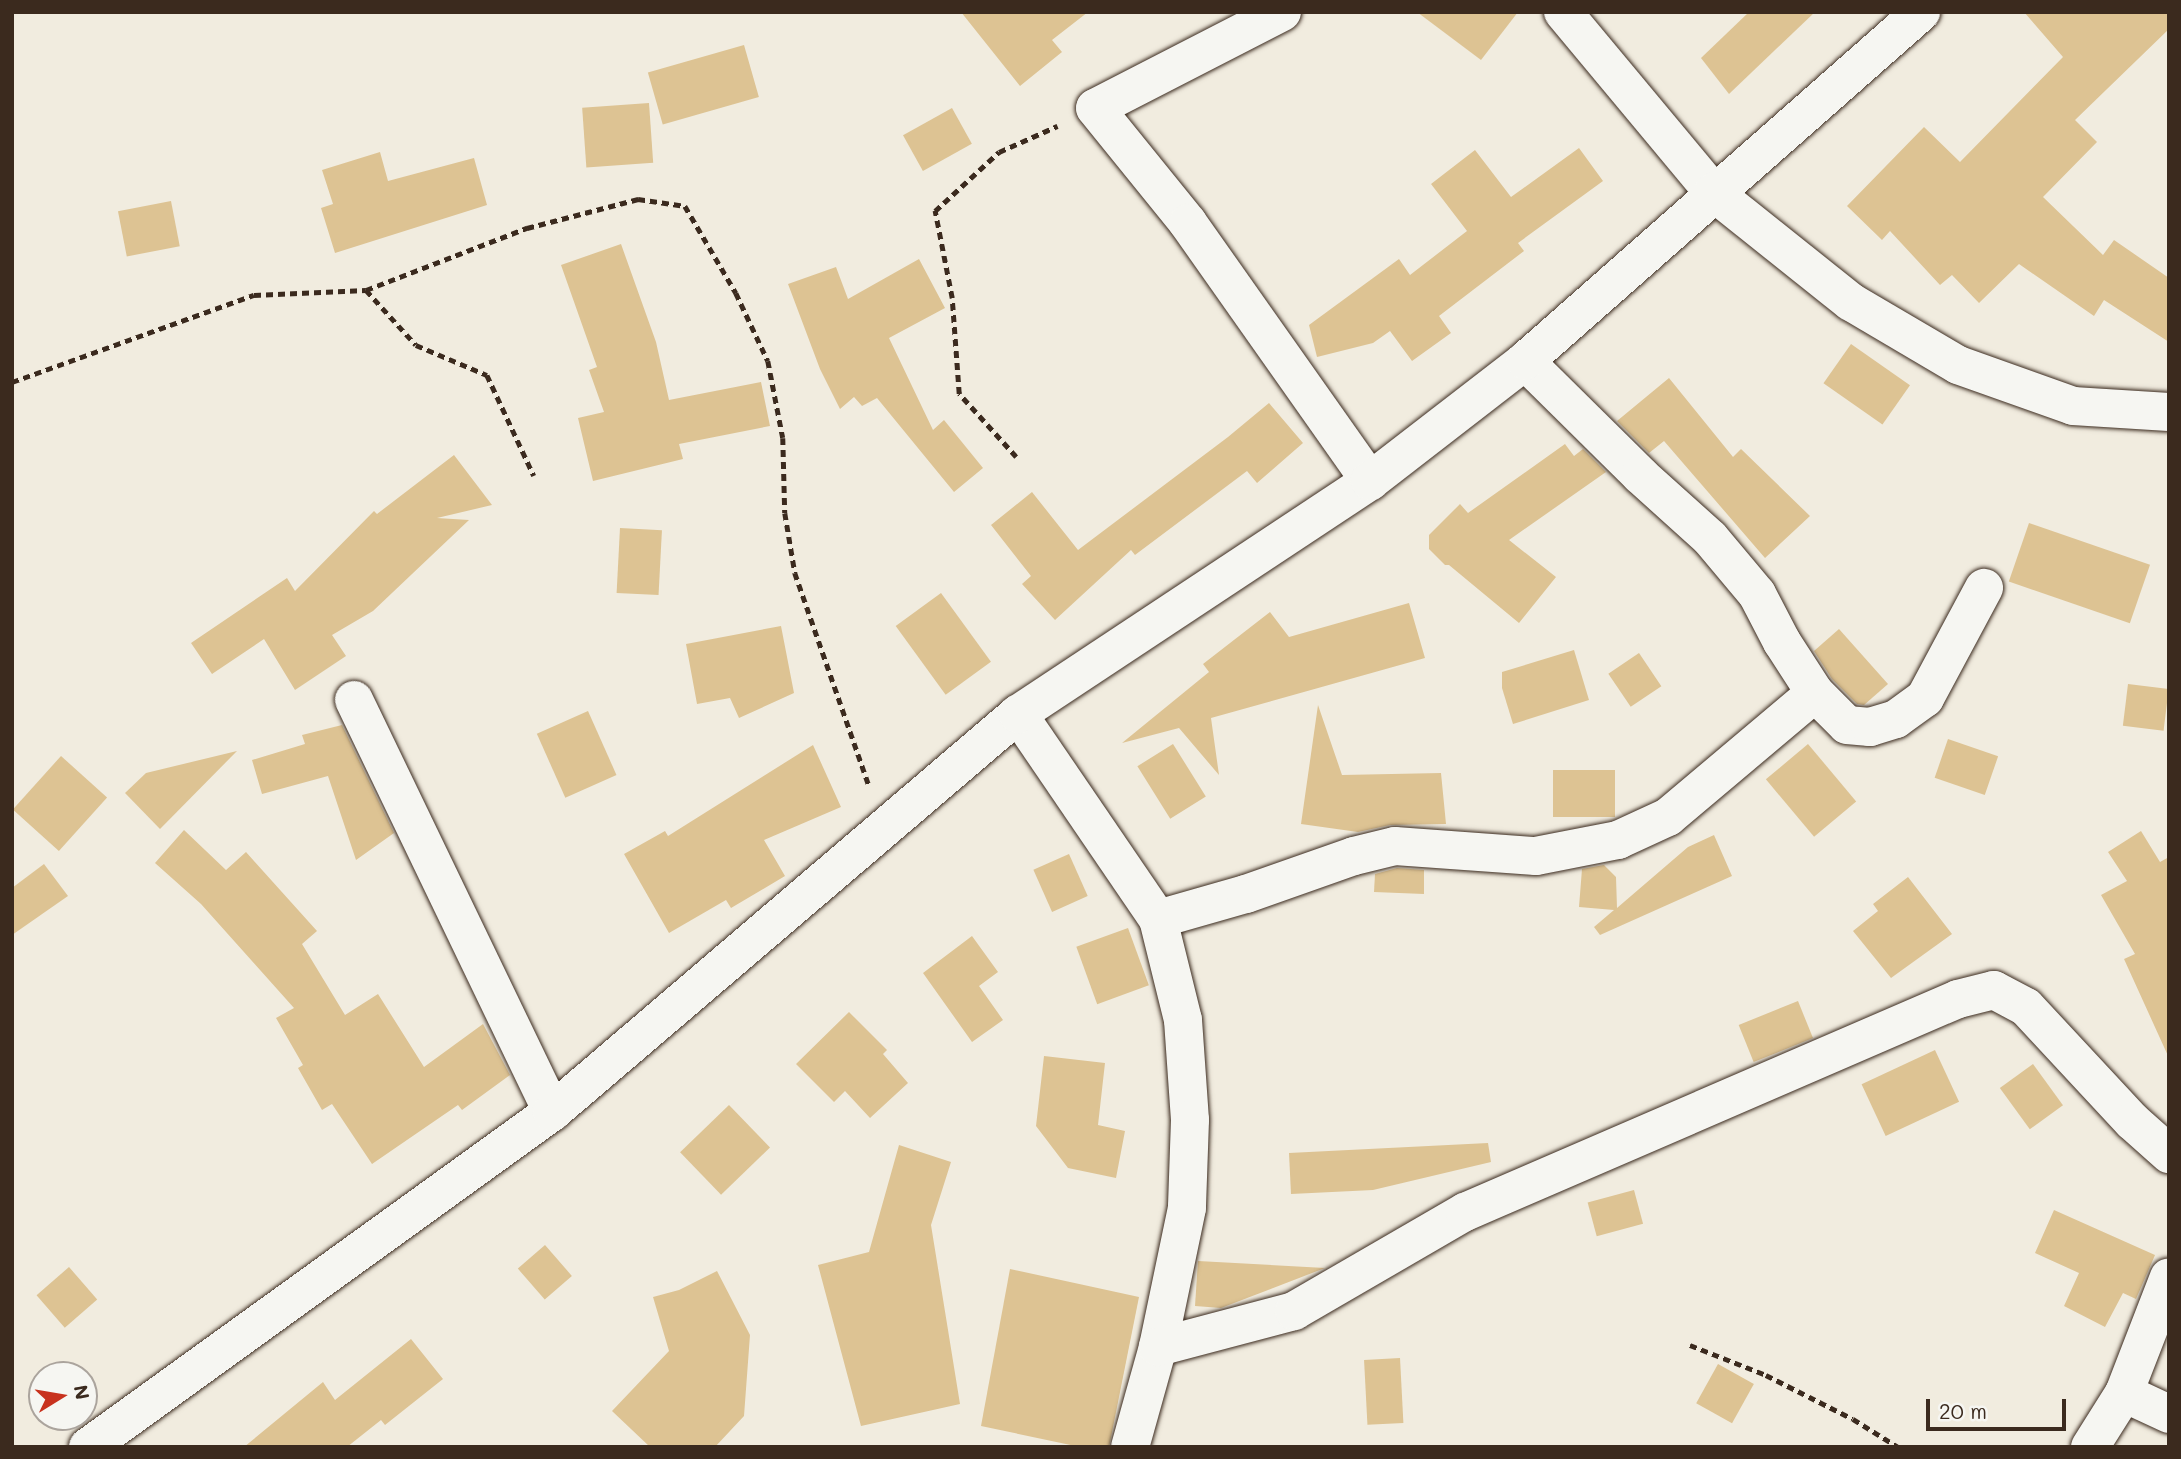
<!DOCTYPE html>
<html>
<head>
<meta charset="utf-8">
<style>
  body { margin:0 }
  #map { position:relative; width:2181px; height:1459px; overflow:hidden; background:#f1ecdf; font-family:Mali,sans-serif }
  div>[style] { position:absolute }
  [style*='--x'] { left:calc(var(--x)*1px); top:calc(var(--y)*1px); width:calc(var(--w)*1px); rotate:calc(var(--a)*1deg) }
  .building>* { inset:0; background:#ddc393; transform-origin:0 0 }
  .path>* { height:4.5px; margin-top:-2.25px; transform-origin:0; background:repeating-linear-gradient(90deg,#3b2a1e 0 7px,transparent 0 12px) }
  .roads { filter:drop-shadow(0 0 2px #3b2a1e) drop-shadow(0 0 2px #3b2a1e) }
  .street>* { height:38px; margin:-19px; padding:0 19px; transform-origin:19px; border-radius:19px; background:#f6f6f2 }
  .secondary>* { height:38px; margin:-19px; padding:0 19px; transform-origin:19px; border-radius:19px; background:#f6f6f2 }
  span { translate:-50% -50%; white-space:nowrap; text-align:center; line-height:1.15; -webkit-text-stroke:6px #f6f6f2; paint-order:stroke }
  .frame { position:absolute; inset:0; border:14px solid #3b2a1e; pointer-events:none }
  .north { position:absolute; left:28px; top:1361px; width:70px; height:70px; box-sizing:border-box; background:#f6f6f2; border:2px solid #aba49d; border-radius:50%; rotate:79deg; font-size:19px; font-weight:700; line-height:28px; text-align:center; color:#3b2a1e }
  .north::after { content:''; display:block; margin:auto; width:24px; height:32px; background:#c8321e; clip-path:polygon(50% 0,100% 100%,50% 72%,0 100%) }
  .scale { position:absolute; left:1926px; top:1399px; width:140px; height:32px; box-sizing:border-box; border:4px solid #3b2a1e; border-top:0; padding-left:9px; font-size:21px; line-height:24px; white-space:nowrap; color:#3b2a1e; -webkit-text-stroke:5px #f6f6f2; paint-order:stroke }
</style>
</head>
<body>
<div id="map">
  <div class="building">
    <div style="clip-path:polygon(961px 12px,1088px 12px,1052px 40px,1062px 52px,1020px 86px)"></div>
    <div style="clip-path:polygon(1417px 12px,1518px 12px,1481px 60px)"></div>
    <div style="clip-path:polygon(1749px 12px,1815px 12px,1729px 94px,1701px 58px)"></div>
    <div style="clip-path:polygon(2024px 12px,2169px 12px,2169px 29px,2075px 120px,2097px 142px,2043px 197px,2103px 255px,2114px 240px,2169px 278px,2169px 342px,2104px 300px,2094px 316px,2019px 264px,1979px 303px,1952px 275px,1940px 285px,1890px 231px,1882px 240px,1847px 206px,1924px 127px,1960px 162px,2063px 57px)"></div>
    <div style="left:744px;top:45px;width:54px;height:100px;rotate:74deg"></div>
    <div style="left:649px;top:103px;width:60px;height:67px;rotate:86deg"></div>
    <div style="left:952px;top:108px;width:41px;height:56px;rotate:61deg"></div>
    <div style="clip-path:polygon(1579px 148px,1603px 181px,1518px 243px,1524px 251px,1439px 316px,1451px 333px,1412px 361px,1390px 331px,1373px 343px,1317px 357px,1309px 325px,1399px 259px,1410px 275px,1467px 231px,1431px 184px,1475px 150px,1511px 197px)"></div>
    <div style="clip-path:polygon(380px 152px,388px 181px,474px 158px,487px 205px,335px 253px,321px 208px,333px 204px,322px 170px)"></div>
    <div style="left:171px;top:201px;width:46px;height:54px;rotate:79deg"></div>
    <div style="clip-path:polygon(621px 244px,656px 342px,669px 400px,761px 382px,770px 426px,679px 444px,683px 459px,593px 481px,578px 418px,604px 412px,589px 370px,597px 367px,561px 265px)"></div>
    <div style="clip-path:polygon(919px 259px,945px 308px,889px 338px,933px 430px,944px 420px,983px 468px,954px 492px,877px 398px,862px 406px,854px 397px,840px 409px,820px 369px,788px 284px,836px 267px,848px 299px)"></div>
    <div style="left:1851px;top:344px;width:72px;height:48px;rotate:35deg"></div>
    <div style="clip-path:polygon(1669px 378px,1733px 457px,1741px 449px,1810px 516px,1765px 558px,1664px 441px,1649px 453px,1617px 421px)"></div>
    <div style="clip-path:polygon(1269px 403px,1303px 443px,1257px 483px,1247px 471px,1135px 555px,1131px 550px,1055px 620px,1022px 584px,1031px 576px,991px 525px,1032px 492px,1078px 550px,1228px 437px)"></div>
    <div style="clip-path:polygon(1565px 444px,1574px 456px,1583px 449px,1606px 472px,1509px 540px,1556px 577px,1519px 623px,1449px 565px,1445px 565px,1429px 549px,1429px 535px,1460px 504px,1468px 513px)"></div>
    <div style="clip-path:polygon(454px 455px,492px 505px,437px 518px,469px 520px,373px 611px,332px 635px,346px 656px,295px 690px,264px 639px,212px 674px,191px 643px,287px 578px,295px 591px,374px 511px,377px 514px)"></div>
    <div style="left:2029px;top:523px;width:128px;height:62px;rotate:19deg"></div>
    <div style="left:620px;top:528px;width:42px;height:65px;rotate:3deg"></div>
    <div style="left:941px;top:593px;width:85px;height:56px;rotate:54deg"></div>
    <div style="clip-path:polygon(1409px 603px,1425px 658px,1211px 718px,1219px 775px,1179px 728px,1122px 743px,1209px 672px,1203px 664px,1270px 612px,1289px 637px)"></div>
    <div style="clip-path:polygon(781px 626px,794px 693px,739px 718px,730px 698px,697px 704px,686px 644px)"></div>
    <div style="clip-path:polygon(1839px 629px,1888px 684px,1864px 705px,1857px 704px,1832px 679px,1814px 651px)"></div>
    <div style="clip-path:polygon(1574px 650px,1589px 700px,1513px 724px,1502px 688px,1502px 672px)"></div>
    <div style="left:1639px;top:653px;width:40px;height:37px;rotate:56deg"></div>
    <div style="left:2128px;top:684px;width:41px;height:42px;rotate:7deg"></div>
    <div style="clip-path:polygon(1318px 705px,1342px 775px,1441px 773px,1446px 824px,1390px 825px,1358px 832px,1301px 824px)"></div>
    <div style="left:588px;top:711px;width:70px;height:56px;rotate:66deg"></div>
    <div style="clip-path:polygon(342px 725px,394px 833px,356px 860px,328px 776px,262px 794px,252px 760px,305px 744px,302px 735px)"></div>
    <div style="left:1948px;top:739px;width:53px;height:41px;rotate:19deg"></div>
    <div style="left:1173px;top:744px;width:62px;height:42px;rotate:58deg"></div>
    <div style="left:1808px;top:744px;width:75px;height:55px;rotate:50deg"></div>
    <div style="clip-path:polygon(813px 745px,841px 807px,764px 840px,785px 876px,731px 908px,726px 900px,669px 933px,624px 854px,665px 831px,668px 836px)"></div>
    <div style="clip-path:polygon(237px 751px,160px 829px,125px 793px,146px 773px)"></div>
    <div style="left:61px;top:756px;width:62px;height:72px;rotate:42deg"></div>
    <div style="left:1615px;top:770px;width:47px;height:62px;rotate:90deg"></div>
    <div style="clip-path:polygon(184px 830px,226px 870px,246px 852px,317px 931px,302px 944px,345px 1015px,378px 994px,424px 1067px,483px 1024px,510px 1075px,462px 1110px,458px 1105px,372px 1164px,332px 1104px,322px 1110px,298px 1068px,303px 1065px,276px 1018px,294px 1008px,201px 904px,155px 863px)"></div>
    <div style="clip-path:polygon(2141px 831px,2160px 862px,2169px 857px,2169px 1058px,2124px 959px,2135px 954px,2101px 895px,2127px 881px,2108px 852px)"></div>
    <div style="clip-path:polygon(1714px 835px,1732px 876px,1600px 935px,1594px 927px,1614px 910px,1579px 907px,1582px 869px,1604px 865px,1616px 877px,1617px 908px,1688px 847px)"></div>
    <div style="left:1069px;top:854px;width:46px;height:39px;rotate:66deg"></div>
    <div style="clip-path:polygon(44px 864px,68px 896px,12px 935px,12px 888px)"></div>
    <div style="clip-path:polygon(1397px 868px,1424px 870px,1424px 894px,1374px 892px,1375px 874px)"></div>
    <div style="clip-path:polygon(1908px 877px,1952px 934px,1891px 978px,1853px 931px,1878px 911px,1873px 904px)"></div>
    <div style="left:1128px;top:928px;width:61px;height:55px;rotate:70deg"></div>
    <div style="clip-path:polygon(972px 936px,998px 972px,979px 986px,1003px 1020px,972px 1042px,923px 973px)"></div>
    <div style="left:1798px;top:1001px;width:40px;height:64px;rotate:68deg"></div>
    <div style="clip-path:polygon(849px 1012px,887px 1050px,883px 1054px,908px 1083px,870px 1118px,845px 1091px,834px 1102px,796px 1064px)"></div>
    <div style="left:1935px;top:1050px;width:57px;height:81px;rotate:65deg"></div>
    <div style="clip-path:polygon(1044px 1056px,1105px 1063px,1098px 1125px,1125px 1131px,1116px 1178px,1068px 1168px,1036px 1126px)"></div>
    <div style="left:2033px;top:1064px;width:51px;height:41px;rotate:54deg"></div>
    <div style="left:729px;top:1105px;width:59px;height:68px;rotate:46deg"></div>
    <div style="clip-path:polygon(1488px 1143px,1491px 1162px,1373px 1190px,1291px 1194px,1289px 1153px)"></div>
    <div style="clip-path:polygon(899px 1145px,951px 1162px,931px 1225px,960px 1404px,861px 1426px,818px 1265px,869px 1252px)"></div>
    <div style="left:1634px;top:1190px;width:35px;height:48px;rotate:75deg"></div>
    <div style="clip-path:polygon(2054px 1210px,2155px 1255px,2136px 1299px,2123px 1293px,2105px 1327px,2064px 1306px,2079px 1273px,2035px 1253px)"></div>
    <div style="left:545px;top:1245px;width:41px;height:36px;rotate:49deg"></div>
    <div style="clip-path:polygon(1198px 1261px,1325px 1268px,1221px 1308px,1195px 1306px)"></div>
    <div style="left:69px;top:1267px;width:43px;height:43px;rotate:49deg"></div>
    <div style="clip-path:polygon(1010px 1269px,1139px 1297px,1109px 1447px,1080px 1447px,981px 1426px)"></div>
    <div style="clip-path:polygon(717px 1271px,750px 1335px,744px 1416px,715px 1447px,650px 1447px,612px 1411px,669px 1351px,653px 1297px,679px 1290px)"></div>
    <div style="clip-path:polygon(411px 1339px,443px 1379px,385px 1425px,381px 1420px,347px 1447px,244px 1447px,323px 1382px,335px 1400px)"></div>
    <div style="left:1400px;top:1358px;width:65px;height:36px;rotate:87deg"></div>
    <div style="left:1718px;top:1364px;width:41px;height:45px;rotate:29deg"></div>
  </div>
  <div class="path">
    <div style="--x:366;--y:290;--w:74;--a:47.7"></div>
    <div style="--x:416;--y:345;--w:77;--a:22.9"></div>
    <div style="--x:487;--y:375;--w:111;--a:65"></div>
    <div style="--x:12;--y:382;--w:257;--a:-19.8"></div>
    <div style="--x:254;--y:295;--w:112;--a:-2.6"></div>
    <div style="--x:366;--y:290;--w:173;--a:-21.1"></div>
    <div style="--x:527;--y:228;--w:115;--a:-14.6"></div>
    <div style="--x:638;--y:199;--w:48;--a:8.5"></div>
    <div style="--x:685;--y:206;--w:101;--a:59.6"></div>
    <div style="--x:736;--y:293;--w:75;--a:64.8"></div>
    <div style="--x:768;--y:361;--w:78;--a:79"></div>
    <div style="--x:783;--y:438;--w:75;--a:88.5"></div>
    <div style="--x:785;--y:513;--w:61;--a:80.5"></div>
    <div style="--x:795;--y:573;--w:225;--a:70.8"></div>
    <div style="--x:1016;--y:457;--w:85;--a:-132.1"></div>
    <div style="--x:959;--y:394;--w:96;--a:-94.2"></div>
    <div style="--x:952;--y:298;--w:89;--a:-101.1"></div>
    <div style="--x:935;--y:211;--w:87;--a:-42.7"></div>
    <div style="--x:999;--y:152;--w:64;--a:-24.1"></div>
    <div style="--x:1690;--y:1345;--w:82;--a:21.5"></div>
    <div style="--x:1766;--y:1375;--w:97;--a:26.8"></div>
    <div style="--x:1853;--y:1419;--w:53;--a:31.9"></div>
  </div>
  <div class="roads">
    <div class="street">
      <div style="--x:1282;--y:12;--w:210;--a:152.8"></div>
      <div style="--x:1095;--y:108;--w:148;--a:51"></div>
      <div style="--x:1188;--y:223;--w:316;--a:54.8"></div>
      <div style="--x:1563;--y:12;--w:234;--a:50.2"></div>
      <div style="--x:1713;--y:192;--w:176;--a:38.6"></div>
      <div style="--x:1851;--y:302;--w:124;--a:30.5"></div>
      <div style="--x:1958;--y:365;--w:122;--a:19.6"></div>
      <div style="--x:2073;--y:406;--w:96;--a:3.6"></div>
      <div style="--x:1525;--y:361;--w:162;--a:44.7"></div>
      <div style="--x:1640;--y:475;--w:94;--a:42"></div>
      <div style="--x:1710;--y:538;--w:73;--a:50"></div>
      <div style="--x:1757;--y:594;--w:54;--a:62.5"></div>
      <div style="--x:1782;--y:642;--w:61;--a:57.1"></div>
      <div style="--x:1815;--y:693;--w:45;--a:45"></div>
      <div style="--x:1847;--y:725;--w:23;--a:5"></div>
      <div style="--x:1870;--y:727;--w:27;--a:-17"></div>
      <div style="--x:1896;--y:719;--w:36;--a:-36"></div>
      <div style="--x:1925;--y:698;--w:125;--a:-61.8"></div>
      <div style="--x:354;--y:700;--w:457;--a:64.3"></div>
      <div style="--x:1018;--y:714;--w:248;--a:55.7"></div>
      <div style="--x:1158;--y:919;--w:104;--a:76.1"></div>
      <div style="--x:1183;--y:1020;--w:100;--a:86"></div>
      <div style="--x:1190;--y:1120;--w:88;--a:92"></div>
      <div style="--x:1187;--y:1208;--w:142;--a:101.8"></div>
      <div style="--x:1158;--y:1347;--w:104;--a:105.6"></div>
      <div style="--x:1158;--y:919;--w:91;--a:-15.9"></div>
      <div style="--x:1246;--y:894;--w:114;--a:-19.4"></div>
      <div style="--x:1354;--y:856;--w:42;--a:-13.7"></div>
      <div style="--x:1395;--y:846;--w:141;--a:4.1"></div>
      <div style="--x:1536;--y:856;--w:84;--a:-11"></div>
      <div style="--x:1618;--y:840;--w:55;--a:-24.7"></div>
      <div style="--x:1668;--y:817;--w:192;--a:-40.1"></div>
      <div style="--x:1158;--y:1347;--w:141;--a:-14.8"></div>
      <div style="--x:1294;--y:1311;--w:198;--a:-30.1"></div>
      <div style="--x:1465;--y:1212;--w:537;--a:-23.37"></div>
      <div style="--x:1958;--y:999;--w:37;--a:-14"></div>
      <div style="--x:1994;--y:990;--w:36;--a:28"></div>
      <div style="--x:2026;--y:1007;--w:156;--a:47.1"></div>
      <div style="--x:2132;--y:1121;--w:50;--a:41.7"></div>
      <div style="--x:2124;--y:1393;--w:50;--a:25"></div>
      <div style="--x:2090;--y:1447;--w:64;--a:-57.8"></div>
      <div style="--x:2124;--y:1393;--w:124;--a:-68.8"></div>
    </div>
    <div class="secondary">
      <div style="--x:88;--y:1447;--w:572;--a:-35.83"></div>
      <div style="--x:552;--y:1112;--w:613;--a:-40.5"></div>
      <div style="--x:1018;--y:714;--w:422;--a:-33.5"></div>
      <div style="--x:1370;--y:481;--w:196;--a:-37.7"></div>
      <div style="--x:1525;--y:361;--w:528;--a:-41.39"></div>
    </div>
  </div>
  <div class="frame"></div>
  <div class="north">N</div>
  <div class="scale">20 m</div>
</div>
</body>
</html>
